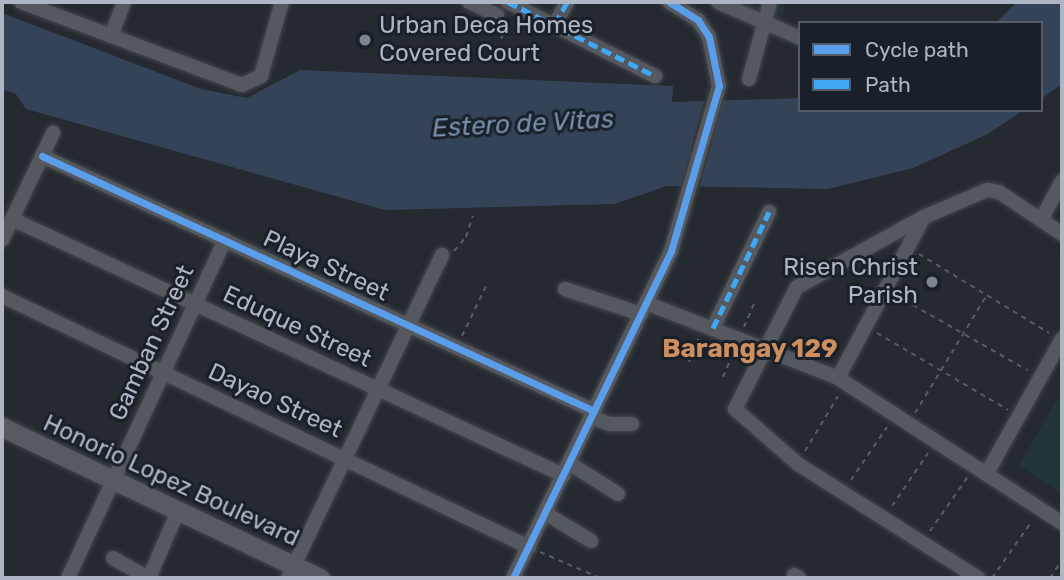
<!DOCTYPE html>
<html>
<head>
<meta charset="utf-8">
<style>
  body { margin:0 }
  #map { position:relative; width:1064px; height:580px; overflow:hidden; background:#252a30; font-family:Rubik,sans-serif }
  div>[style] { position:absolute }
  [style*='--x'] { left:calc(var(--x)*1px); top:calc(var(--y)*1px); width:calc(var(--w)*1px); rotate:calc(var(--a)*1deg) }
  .green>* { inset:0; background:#233436 }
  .water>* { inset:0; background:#344358 }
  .pier>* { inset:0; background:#252a30; transform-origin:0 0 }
  .path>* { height:2px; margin-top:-1px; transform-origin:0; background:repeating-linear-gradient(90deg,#585d63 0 5px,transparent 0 10px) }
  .roads { filter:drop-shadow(0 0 2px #42464b) drop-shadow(0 0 2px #42464b) }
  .minor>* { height:14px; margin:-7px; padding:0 7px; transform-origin:7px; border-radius:7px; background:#55585f }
  .major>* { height:19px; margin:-9.5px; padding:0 9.5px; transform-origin:9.5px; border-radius:9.5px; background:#575b61 }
  .quiet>* { height:5px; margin-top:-2.5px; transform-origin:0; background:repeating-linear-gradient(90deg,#3fa9f5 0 10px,transparent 0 15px) }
  .cycleway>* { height:7px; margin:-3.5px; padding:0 3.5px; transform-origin:3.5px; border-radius:3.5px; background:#5a9eea }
  .dots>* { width:19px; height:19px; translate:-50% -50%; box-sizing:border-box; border:4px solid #19202a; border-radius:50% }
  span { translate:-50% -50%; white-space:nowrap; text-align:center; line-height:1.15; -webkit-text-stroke:6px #19202a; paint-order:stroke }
  .poi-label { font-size:24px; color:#aeb6c3 }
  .left { translate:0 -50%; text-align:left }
  .right { translate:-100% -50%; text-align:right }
  .street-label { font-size:24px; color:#aeb6c3 }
  .water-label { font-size:26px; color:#778daa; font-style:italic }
  .neighbourhood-label { font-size:26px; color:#ce8e5e; font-weight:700 }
  .frame { position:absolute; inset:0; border:4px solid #aeb6c3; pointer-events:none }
  .legend { position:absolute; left:798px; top:21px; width:245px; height:91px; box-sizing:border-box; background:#19202a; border:2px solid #555c67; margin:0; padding:9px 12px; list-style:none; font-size:21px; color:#aeb6c3 }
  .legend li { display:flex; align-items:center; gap:14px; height:35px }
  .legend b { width:35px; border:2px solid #555c67 }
</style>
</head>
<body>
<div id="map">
  <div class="green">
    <div style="clip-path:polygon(736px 2px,787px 2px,780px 24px)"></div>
    <div style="clip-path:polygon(1062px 391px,1062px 494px,1019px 465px)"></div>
  </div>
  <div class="water">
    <div style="clip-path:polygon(1017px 2px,1062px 2px,1062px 84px,1041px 99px,1041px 23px,996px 23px)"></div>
    <div style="clip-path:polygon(2px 13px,201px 89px,247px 98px,300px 70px,673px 86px,672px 102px,800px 98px,800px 110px,1024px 110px,988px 134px,913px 168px,828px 189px,667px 186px,614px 204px,385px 210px,26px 109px,16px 94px,2px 89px)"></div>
  </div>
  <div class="pier">
    <div style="left:724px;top:96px;width:97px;height:18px;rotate:105deg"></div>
  </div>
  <div class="path">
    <div style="--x:501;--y:39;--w:18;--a:-63"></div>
    <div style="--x:454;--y:251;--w:18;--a:-49"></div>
    <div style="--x:466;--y:237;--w:22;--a:-72"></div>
    <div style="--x:919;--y:254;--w:152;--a:31.3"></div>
    <div style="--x:904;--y:300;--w:142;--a:29.6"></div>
    <div style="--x:744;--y:327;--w:30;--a:-67"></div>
    <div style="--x:877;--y:333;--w:152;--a:30.4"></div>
    <div style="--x:462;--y:336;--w:58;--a:-64.3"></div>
    <div style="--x:689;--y:362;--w:27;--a:-68"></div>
    <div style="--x:723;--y:377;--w:28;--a:-67"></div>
    <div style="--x:915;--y:413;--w:135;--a:-58.7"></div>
    <div style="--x:805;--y:451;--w:64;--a:-59"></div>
    <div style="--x:851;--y:480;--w:64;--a:-55.8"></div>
    <div style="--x:892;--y:506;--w:64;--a:-55.8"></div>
    <div style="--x:930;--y:531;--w:65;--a:-55.1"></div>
    <div style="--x:540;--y:552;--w:65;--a:23.4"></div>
    <div style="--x:992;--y:578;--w:70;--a:-54.9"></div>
    <div style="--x:1050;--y:578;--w:22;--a:-56"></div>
  </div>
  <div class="roads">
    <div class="minor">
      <div style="--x:21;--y:2;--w:236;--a:20.6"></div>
      <div style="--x:242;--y:85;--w:21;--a:-25"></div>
      <div style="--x:261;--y:76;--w:77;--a:-74.2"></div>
      <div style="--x:469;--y:2;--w:31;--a:25"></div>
      <div style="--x:508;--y:2;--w:165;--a:26.7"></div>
      <div style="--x:718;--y:2;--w:90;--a:23.7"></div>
      <div style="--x:555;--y:24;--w:25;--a:-61"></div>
      <div style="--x:111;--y:36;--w:36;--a:-69"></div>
      <div style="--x:749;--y:79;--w:80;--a:-74.7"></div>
      <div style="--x:42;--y:156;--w:608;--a:24.79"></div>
      <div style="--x:12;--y:219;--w:608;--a:24.92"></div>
      <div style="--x:1041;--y:220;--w:44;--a:-61.7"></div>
      <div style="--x:2;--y:240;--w:119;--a:-64.5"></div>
      <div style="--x:565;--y:289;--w:80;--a:18.2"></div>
      <div style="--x:2;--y:296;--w:584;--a:25.47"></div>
      <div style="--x:646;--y:303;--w:206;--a:21.3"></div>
      <div style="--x:838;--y:378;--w:267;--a:32.9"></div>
      <div style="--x:713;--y:328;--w:129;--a:-64.2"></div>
      <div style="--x:838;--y:378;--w:180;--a:-61.9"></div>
      <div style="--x:591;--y:417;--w:19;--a:21"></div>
      <div style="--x:609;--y:424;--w:23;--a:0"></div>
      <div style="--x:569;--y:463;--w:58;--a:32.3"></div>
      <div style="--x:987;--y:473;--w:154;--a:-60.8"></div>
      <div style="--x:545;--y:513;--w:54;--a:31.3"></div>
      <div style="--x:113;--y:558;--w:40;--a:29.7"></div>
      <div style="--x:794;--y:575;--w:6;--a:31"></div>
      <div style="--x:68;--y:578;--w:373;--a:-65.1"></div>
      <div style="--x:149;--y:578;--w:73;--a:-66.6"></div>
      <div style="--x:288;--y:578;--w:358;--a:-64.5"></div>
      <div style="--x:513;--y:578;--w:363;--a:-64.2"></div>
      <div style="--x:671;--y:251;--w:172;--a:-73.8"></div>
      <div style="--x:719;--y:86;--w:50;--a:-101.5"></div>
      <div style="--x:709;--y:37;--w:20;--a:-123"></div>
      <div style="--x:698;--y:20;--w:34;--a:-148"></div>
      <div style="--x:978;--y:578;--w:213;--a:-147.7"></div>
      <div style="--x:798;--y:464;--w:84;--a:-138.9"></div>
      <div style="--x:735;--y:409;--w:137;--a:-63.1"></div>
      <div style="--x:797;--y:287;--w:145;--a:-28.9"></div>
      <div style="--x:924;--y:217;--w:69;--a:-23.2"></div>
      <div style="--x:987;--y:190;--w:12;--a:9"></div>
      <div style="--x:999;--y:192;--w:76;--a:33.7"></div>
    </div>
    <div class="major">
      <div style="--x:2;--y:427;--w:352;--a:25.4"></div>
    </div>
  </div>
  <div class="quiet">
    <div style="--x:508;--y:2;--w:165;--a:26.7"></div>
    <div style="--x:555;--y:24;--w:25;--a:-61"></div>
    <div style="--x:713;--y:328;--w:129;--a:-64.2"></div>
  </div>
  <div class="cycleway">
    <div style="--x:42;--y:156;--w:608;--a:24.79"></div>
    <div style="--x:513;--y:578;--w:363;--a:-64.2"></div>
    <div style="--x:671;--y:251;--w:172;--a:-73.8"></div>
    <div style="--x:719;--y:86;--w:50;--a:-101.5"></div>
    <div style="--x:709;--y:37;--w:20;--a:-123"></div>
    <div style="--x:698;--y:20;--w:34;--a:-148"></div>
  </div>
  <div class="dots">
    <div style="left:365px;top:40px;background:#7e8590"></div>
    <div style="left:932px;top:282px;background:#7e8590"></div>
  </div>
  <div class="poi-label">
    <span class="left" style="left:379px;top:40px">Urban Deca Homes<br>Covered Court</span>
    <span class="right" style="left:918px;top:282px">Risen Christ<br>Parish</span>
  </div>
  <div class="street-label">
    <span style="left:326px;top:266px;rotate:25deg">Playa Street</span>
    <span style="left:297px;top:327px;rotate:25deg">Eduque Street</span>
    <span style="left:152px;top:343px;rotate:-65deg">Gamban Street</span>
    <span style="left:275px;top:401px;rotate:25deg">Dayao Street</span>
    <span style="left:171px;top:481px;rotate:25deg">Honorio Lopez Boulevard</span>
  </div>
  <div class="water-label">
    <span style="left:523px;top:124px;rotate:-3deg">Estero de Vitas</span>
  </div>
  <div class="neighbourhood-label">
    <span style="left:750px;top:349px">Barangay 129</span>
  </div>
  <div class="frame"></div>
  <ul class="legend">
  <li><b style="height:9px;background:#5a9eea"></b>Cycle path</li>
  <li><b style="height:9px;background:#3fa9f5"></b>Path</li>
  </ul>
</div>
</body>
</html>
